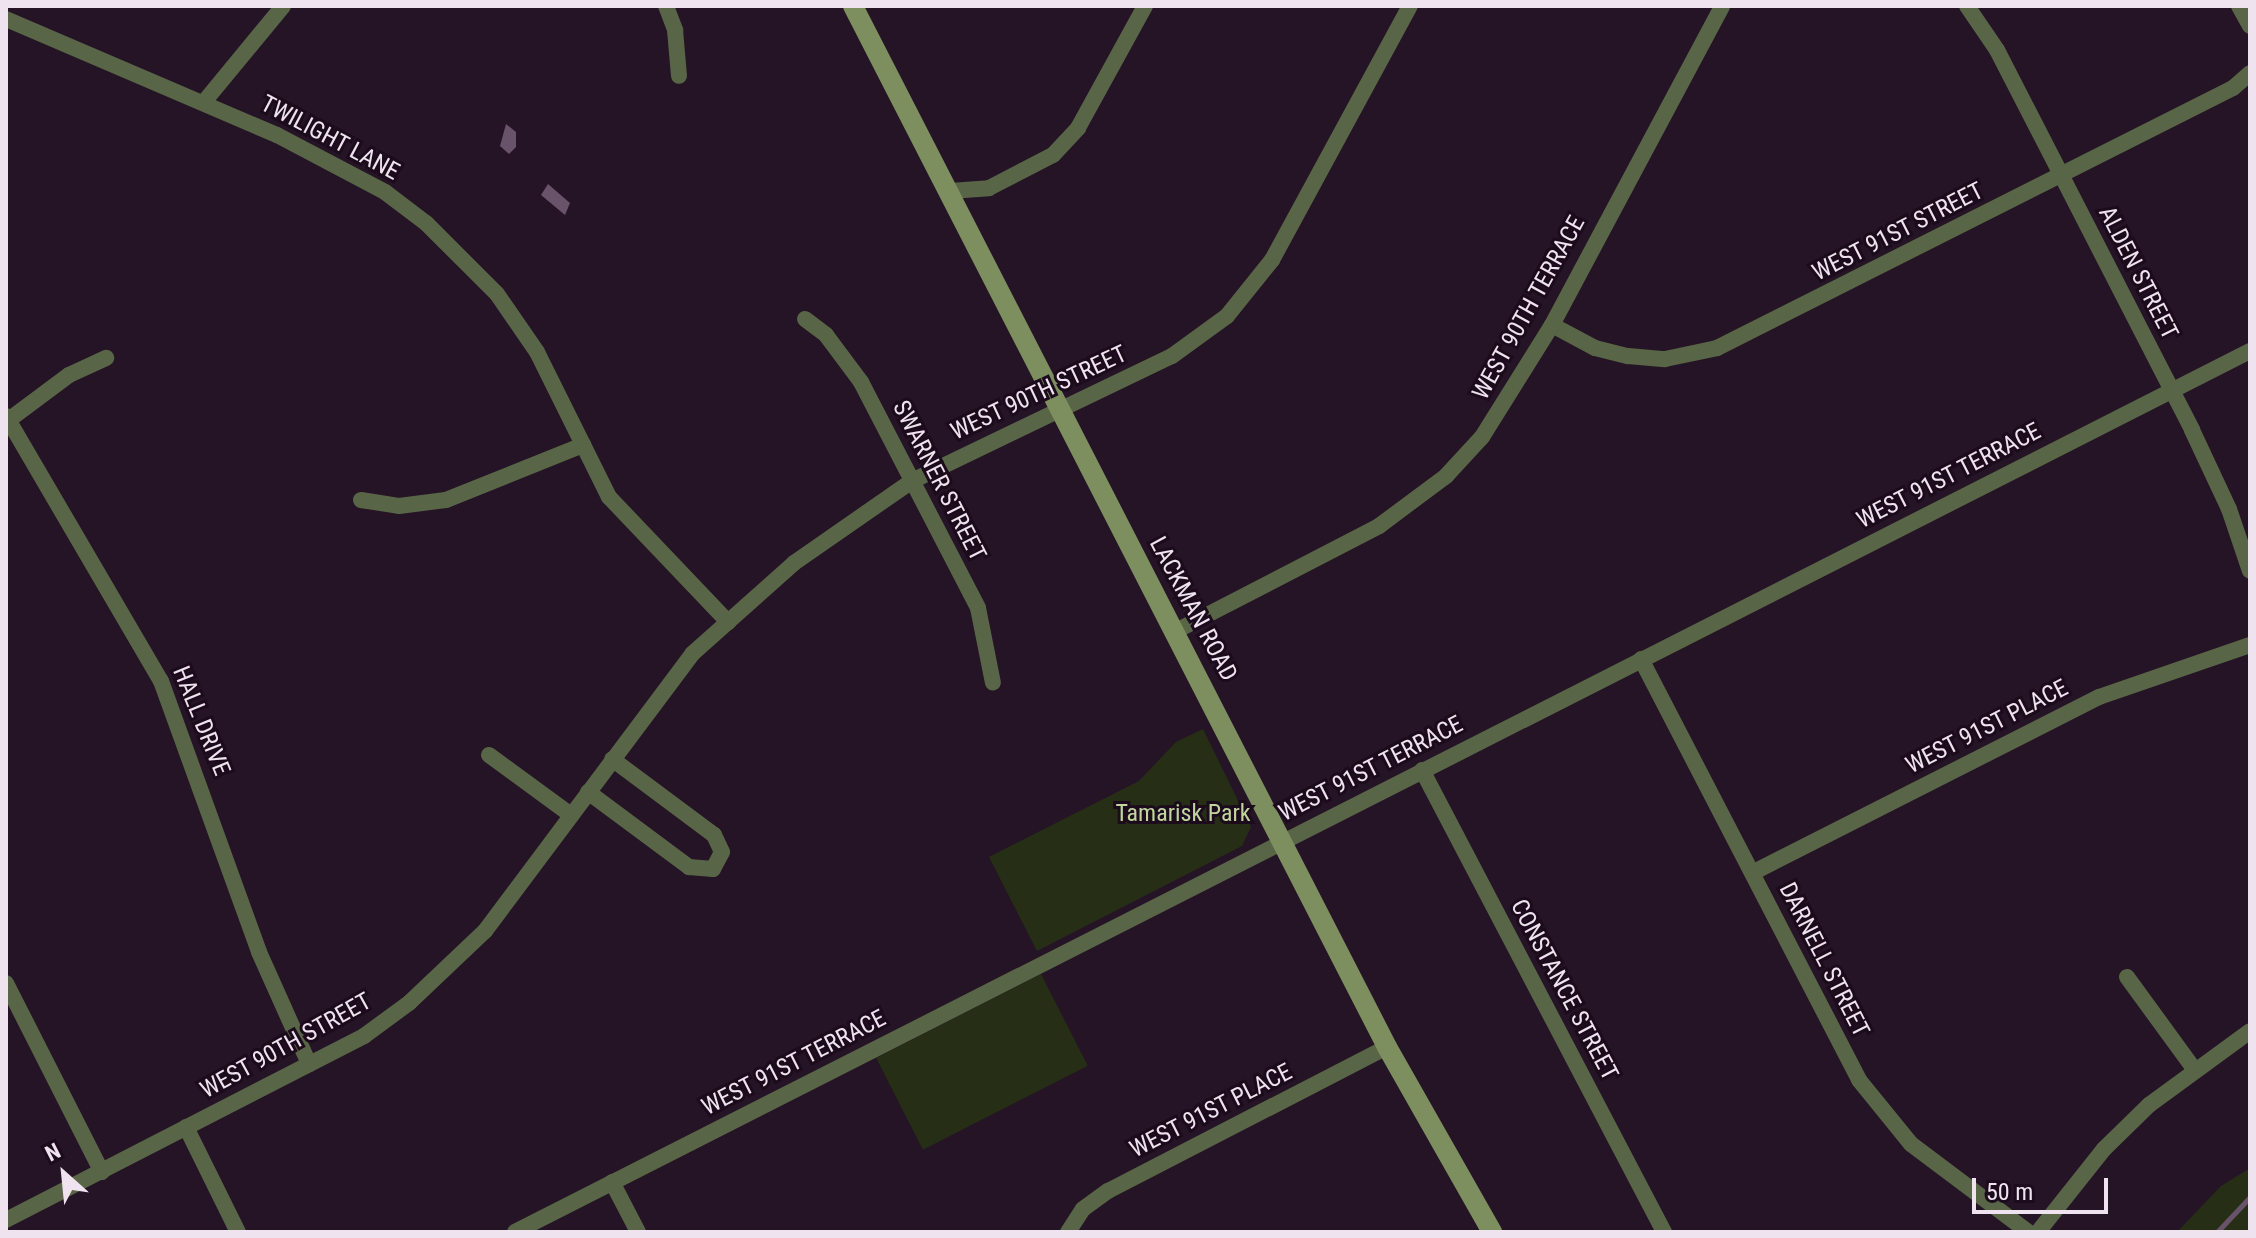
<!DOCTYPE html>
<html>
<head>
<meta charset="utf-8">
<style>
  body { margin:0 }
  #map { position:relative; width:2256px; height:1238px; overflow:hidden; background:#241425; font-family:"Roboto Condensed",sans-serif }
  div>[style] { position:absolute }
  [style*='--x'] { left:calc(var(--x)*1px); top:calc(var(--y)*1px); width:calc(var(--w)*1px); rotate:calc(var(--a)*1deg) }
  .green>* { inset:0; background:#262f16; transform-origin:0 0 }
  .water>* { inset:0; background:#69536a }
  .stream>* { height:5px; margin:-2.5px; padding:0 2.5px; transform-origin:2.5px; border-radius:2.5px; background:#69536a }
  .street>* { height:16px; margin:-8px; padding:0 8px; transform-origin:8px; border-radius:8px; background:#596547 }
  .secondary>* { height:20px; margin:-10px; padding:0 10px; transform-origin:10px; border-radius:10px; background:#7d8f5e }
  span { translate:-50% -50%; white-space:nowrap; text-align:center; line-height:1.15; -webkit-text-stroke:6px #1b0b1c; paint-order:stroke }
  .street-label { font-size:24px; color:#efe3ef }
  .park-label { font-size:24px; color:#c1d59f }
  .frame { position:absolute; inset:0; border:8px solid #efe3ef; pointer-events:none }
  .north { position:absolute; left:24px; top:1134px; width:80px; height:80px; -webkit-text-stroke:6px #1b0b1c; paint-order:stroke; rotate:333deg; font-size:22px; font-weight:700; line-height:32px; text-align:center; color:#efe3ef }
  .north::after { content:''; display:block; margin:auto; width:28px; height:36px; background:#efe3ef; clip-path:polygon(50% 0,100% 100%,50% 72%,0 100%) }
  .scale { position:absolute; left:1972px; top:1178px; width:136px; height:36px; box-sizing:border-box; border:4px solid #efe3ef; border-top:0; padding-left:10px; font-size:24px; line-height:28px; white-space:nowrap; color:#efe3ef; -webkit-text-stroke:6px #1b0b1c; paint-order:stroke }
</style>
</head>
<body>
<div id="map">
  <div class="green">
    <div style="clip-path:polygon(1203px 729px,1251px 827px,1242px 846px,1037px 951px,989px 857px,1139px 781px,1176px 742px)"></div>
    <div style="left:1041px;top:974px;width:103px;height:185px;rotate:63deg"></div>
    <div style="clip-path:polygon(2250px 1168px,2250px 1232px,2177px 1232px,2221px 1186px)"></div>
  </div>
  <div class="water">
    <div style="clip-path:polygon(506px 124px,516px 132px,516px 147px,509px 154px,500px 146px)"></div>
    <div style="clip-path:polygon(548px 184px,570px 203px,565px 215px,541px 195px)"></div>
  </div>
  <div class="stream">
    <div style="--x:2217;--y:1232;--w:48;--a:-46.7"></div>
  </div>
  <div class="street">
    <div style="--x:666;--y:6;--w:26;--a:69"></div>
    <div style="--x:675;--y:30;--w:46;--a:85"></div>
    <div style="--x:1967;--y:6;--w:53;--a:55.7"></div>
    <div style="--x:1997;--y:50;--w:427;--a:62.8"></div>
    <div style="--x:2192;--y:430;--w:87;--a:64.9"></div>
    <div style="--x:2229;--y:509;--w:65;--a:71.3"></div>
    <div style="--x:2239;--y:6;--w:23;--a:61"></div>
    <div style="--x:6;--y:19;--w:295;--a:23.2"></div>
    <div style="--x:277;--y:135;--w:122;--a:27.8"></div>
    <div style="--x:385;--y:192;--w:51;--a:37.1"></div>
    <div style="--x:426;--y:223;--w:100;--a:45"></div>
    <div style="--x:497;--y:294;--w:70;--a:55.4"></div>
    <div style="--x:537;--y:352;--w:162;--a:63.6"></div>
    <div style="--x:609;--y:497;--w:173;--a:46.4"></div>
    <div style="--x:204;--y:102;--w:124;--a:-50.5"></div>
    <div style="--x:950;--y:191;--w:39;--a:-4"></div>
    <div style="--x:989;--y:188;--w:72;--a:-27.3"></div>
    <div style="--x:1053;--y:155;--w:37;--a:-47"></div>
    <div style="--x:1078;--y:128;--w:139;--a:-61.2"></div>
    <div style="--x:805;--y:319;--w:26;--a:37"></div>
    <div style="--x:826;--y:335;--w:59;--a:53.3"></div>
    <div style="--x:861;--y:382;--w:254;--a:62.6"></div>
    <div style="--x:978;--y:608;--w:76;--a:78.7"></div>
    <div style="--x:1552;--y:325;--w:49;--a:28.1"></div>
    <div style="--x:1595;--y:348;--w:34;--a:14"></div>
    <div style="--x:1628;--y:356;--w:37;--a:5"></div>
    <div style="--x:1665;--y:359;--w:53;--a:-11.9"></div>
    <div style="--x:1717;--y:348;--w:578;--a:-26.74"></div>
    <div style="--x:2233;--y:88;--w:23;--a:-41"></div>
    <div style="--x:6;--y:416;--w:307;--a:59.7"></div>
    <div style="--x:161;--y:681;--w:288;--a:70.1"></div>
    <div style="--x:259;--y:952;--w:123;--a:65.9"></div>
    <div style="--x:6;--y:422;--w:79;--a:-36.7"></div>
    <div style="--x:69;--y:375;--w:41;--a:-24.7"></div>
    <div style="--x:361;--y:500;--w:38;--a:9"></div>
    <div style="--x:399;--y:506;--w:47;--a:-7.3"></div>
    <div style="--x:446;--y:500;--w:148;--a:-21.9"></div>
    <div style="--x:1176;--y:631;--w:229;--a:-27.3"></div>
    <div style="--x:1379;--y:526;--w:84;--a:-36.7"></div>
    <div style="--x:1446;--y:476;--w:53;--a:-47.3"></div>
    <div style="--x:1482;--y:437;--w:132;--a:-58"></div>
    <div style="--x:1552;--y:325;--w:361;--a:-61.9"></div>
    <div style="--x:1641;--y:659;--w:474;--a:62.6"></div>
    <div style="--x:1859;--y:1080;--w:82;--a:50.9"></div>
    <div style="--x:1911;--y:1144;--w:146;--a:36.9"></div>
    <div style="--x:489;--y:755;--w:102;--a:36.2"></div>
    <div style="--x:1422;--y:770;--w:522;--a:62.35"></div>
    <div style="--x:588;--y:792;--w:126;--a:36.6"></div>
    <div style="--x:689;--y:867;--w:24;--a:5"></div>
    <div style="--x:713;--y:869;--w:19;--a:-62"></div>
    <div style="--x:722;--y:852;--w:19;--a:-115"></div>
    <div style="--x:714;--y:835;--w:127;--a:-143.3"></div>
    <div style="--x:1754;--y:872;--w:387;--a:-26.9"></div>
    <div style="--x:2099;--y:697;--w:160;--a:-19"></div>
    <div style="--x:2127;--y:977;--w:114;--a:53.9"></div>
    <div style="--x:6;--y:983;--w:212;--a:63.1"></div>
    <div style="--x:186;--y:1127;--w:117;--a:63.7"></div>
    <div style="--x:612;--y:1182;--w:56;--a:62.5"></div>
    <div style="--x:6;--y:1220;--w:403;--a:-27.2"></div>
    <div style="--x:364;--y:1036;--w:56;--a:-36.3"></div>
    <div style="--x:409;--y:1003;--w:105;--a:-43.5"></div>
    <div style="--x:485;--y:931;--w:346;--a:-53.2"></div>
    <div style="--x:692;--y:654;--w:137;--a:-41.7"></div>
    <div style="--x:794;--y:563;--w:144;--a:-34.8"></div>
    <div style="--x:912;--y:481;--w:288;--a:-25.7"></div>
    <div style="--x:1172;--y:356;--w:68;--a:-36"></div>
    <div style="--x:1227;--y:316;--w:72;--a:-51.2"></div>
    <div style="--x:1272;--y:260;--w:289;--a:-61.5"></div>
    <div style="--x:515;--y:1232;--w:1946;--a:-26.92"></div>
    <div style="--x:1068;--y:1232;--w:27;--a:-57"></div>
    <div style="--x:1083;--y:1209;--w:31;--a:-36"></div>
    <div style="--x:1108;--y:1191;--w:314;--a:-27.3"></div>
    <div style="--x:2038;--y:1232;--w:106;--a:-51.5"></div>
    <div style="--x:2104;--y:1149;--w:63;--a:-44.4"></div>
    <div style="--x:2149;--y:1105;--w:125;--a:-36.2"></div>
  </div>
  <div class="secondary">
    <div style="--x:853;--y:6;--w:1170;--a:62.84"></div>
    <div style="--x:1387;--y:1047;--w:213;--a:60.4"></div>
  </div>
  <div class="street-label">
    <span style="left:330px;top:138px;rotate:28deg">TWILIGHT LANE</span>
    <span style="left:1898px;top:232px;rotate:-27deg">WEST 91ST STREET</span>
    <span style="left:2138px;top:273px;rotate:63deg">ALDEN STREET</span>
    <span style="left:1529px;top:308px;rotate:-61deg">WEST 90TH TERRACE</span>
    <span style="left:1039px;top:393px;rotate:-25deg">WEST 90TH STREET</span>
    <span style="left:1949px;top:476px;rotate:-27deg">WEST 91ST TERRACE</span>
    <span style="left:939px;top:481px;rotate:63deg">SWARNER STREET</span>
    <span style="left:1193px;top:609px;rotate:62deg">LACKMAN ROAD</span>
    <span style="left:201px;top:721px;rotate:68deg">HALL DRIVE</span>
    <span style="left:1987px;top:727px;rotate:-27deg">WEST 91ST PLACE</span>
    <span style="left:1371px;top:769px;rotate:-27deg">WEST 91ST TERRACE</span>
    <span style="left:1824px;top:960px;rotate:63deg">DARNELL STREET</span>
    <span style="left:1564px;top:990px;rotate:62deg">CONSTANCE STREET</span>
    <span style="left:286px;top:1046px;rotate:-29deg">WEST 90TH STREET</span>
    <span style="left:794px;top:1063px;rotate:-27deg">WEST 91ST TERRACE</span>
    <span style="left:1211px;top:1111px;rotate:-27deg">WEST 91ST PLACE</span>
  </div>
  <div class="park-label">
    <span style="left:1183px;top:814px">Tamarisk Park</span>
  </div>
  <div class="frame"></div>
  <div class="north">N</div>
  <div class="scale">50 m</div>
</div>
</body>
</html>
